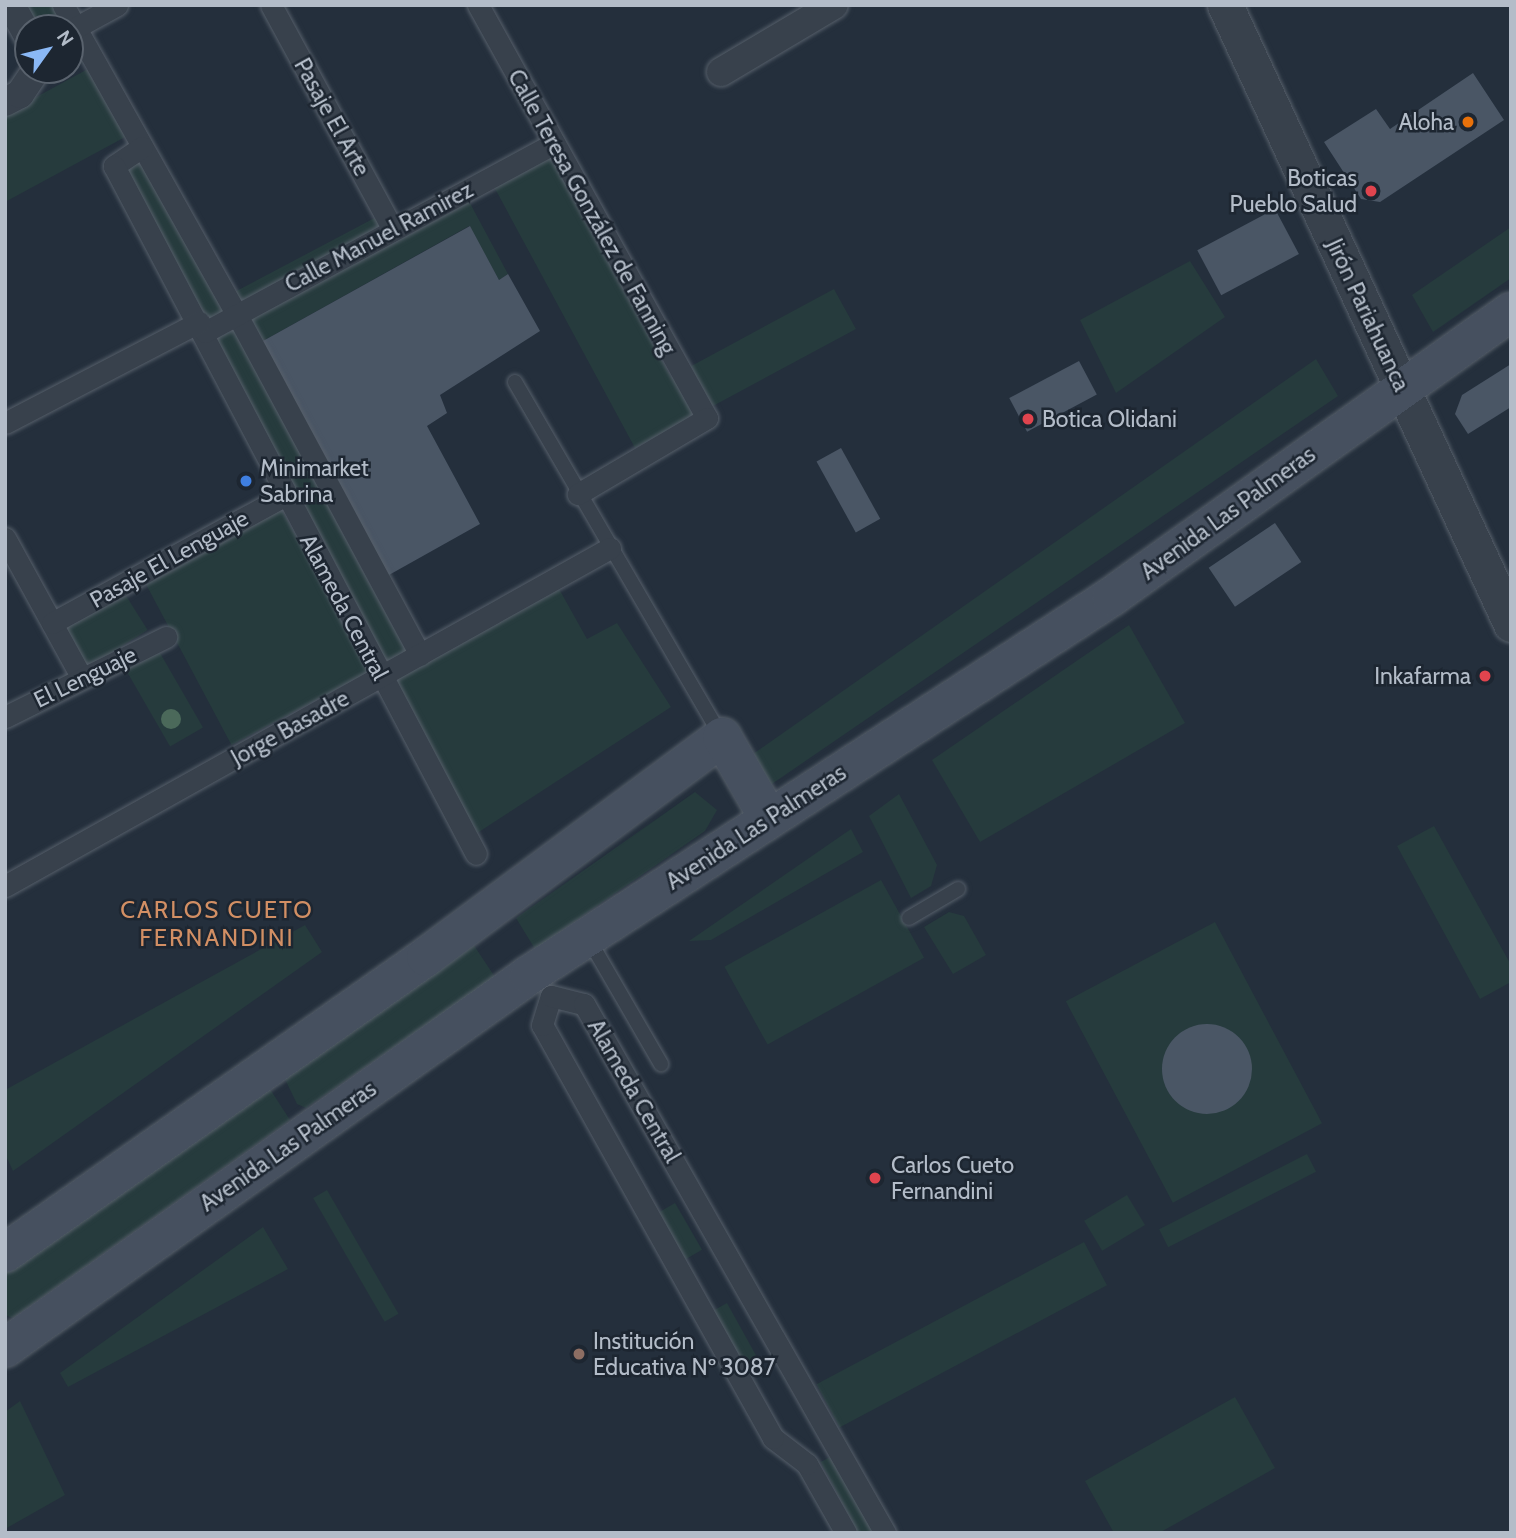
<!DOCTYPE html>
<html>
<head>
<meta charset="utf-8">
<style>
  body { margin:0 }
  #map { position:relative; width:1516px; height:1538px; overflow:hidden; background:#242f3c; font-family:Cabin,sans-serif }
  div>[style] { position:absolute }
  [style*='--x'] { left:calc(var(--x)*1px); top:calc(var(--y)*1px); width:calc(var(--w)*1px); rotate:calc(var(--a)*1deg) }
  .green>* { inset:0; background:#263b3d; transform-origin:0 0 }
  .building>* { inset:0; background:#4a5665; transform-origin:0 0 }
  .round { border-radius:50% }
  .roads { filter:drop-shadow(0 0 2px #565f6a) drop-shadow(0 0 2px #565f6a) }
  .service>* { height:14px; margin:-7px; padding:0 7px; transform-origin:7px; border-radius:7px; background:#38414c }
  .pedestrian>* { height:21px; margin:-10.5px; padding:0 10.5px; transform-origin:10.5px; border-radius:10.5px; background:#38414c }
  .minor>* { height:28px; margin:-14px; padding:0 14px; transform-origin:14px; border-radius:14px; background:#38414c }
  .tertiary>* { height:35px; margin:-17.5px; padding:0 17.5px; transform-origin:17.5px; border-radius:17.5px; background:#38414c }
  .secondary>* { height:38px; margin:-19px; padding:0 19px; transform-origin:19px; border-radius:19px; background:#46505f }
  .trees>* { width:20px; height:20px; margin:-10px; border-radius:50%; background:#4b695a }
  .dots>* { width:19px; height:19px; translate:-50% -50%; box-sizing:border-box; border:4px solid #1d2631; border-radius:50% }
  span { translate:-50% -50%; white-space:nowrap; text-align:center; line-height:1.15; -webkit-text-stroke:5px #1d2631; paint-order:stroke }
  .street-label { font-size:23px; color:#b3bcc8 }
  .poi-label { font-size:23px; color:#b3bcc8 }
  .right { translate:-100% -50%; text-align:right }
  .left { translate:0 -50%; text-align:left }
  .neighbourhood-label { font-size:24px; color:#d28f64; letter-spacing:2px }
  .frame { position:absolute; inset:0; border:7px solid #b3bcc8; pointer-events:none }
  .north { position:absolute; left:14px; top:14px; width:70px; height:70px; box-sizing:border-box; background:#1d2631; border:2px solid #59626d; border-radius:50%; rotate:56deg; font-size:19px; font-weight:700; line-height:28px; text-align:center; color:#b3bcc8 }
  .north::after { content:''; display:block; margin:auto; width:24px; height:32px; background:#8ab8f6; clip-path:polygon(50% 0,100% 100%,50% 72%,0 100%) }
</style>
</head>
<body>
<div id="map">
  <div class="green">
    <div style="clip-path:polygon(11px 5px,63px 5px,91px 56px,70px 63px,70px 28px,28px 28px)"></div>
    <div style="clip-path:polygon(88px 69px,127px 136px,5px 202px,5px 114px)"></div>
    <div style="clip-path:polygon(542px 139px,671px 377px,834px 289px,856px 329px,635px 448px,485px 170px)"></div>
    <div style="clip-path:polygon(142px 147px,227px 296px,384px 213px,393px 230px,464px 192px,508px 274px,499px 280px,469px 226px,254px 346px,420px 654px,554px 580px,587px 639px,617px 623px,671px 707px,468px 839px,114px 166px)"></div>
    <div style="clip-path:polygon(1511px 227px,1511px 278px,1433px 332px,1412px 295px)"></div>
    <div style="clip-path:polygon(1190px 261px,1225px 317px,1116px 393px,1080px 320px)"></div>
    <div style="clip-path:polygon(1316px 359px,1338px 396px,766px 788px,746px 759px)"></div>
    <div style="left:281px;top:508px;width:186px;height:155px;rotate:62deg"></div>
    <div style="left:120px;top:586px;width:52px;height:77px;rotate:58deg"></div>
    <div style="clip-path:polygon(1129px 625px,1185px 723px,980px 842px,932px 760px)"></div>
    <div style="left:156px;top:646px;width:94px;height:38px;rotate:60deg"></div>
    <div style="clip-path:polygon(695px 792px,717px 810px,705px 831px,535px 949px,516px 918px)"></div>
    <div style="clip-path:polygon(899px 794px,937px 865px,931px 886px,911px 898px,869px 816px)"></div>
    <div style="clip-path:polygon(1434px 826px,1511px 965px,1511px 982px,1480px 999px,1397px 846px)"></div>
    <div style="clip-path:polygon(851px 829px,863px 852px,711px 940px,689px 941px)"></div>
    <div style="left:881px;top:880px;width:89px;height:179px;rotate:61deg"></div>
    <div style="clip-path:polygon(949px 912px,964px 916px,986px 955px,953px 974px,924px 927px)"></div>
    <div style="left:1215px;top:922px;width:228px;height:169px;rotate:62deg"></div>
    <div style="clip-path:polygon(305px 925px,322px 952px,13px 1171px,5px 1154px,5px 1090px)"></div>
    <div style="clip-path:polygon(473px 944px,495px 977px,306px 1108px,297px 1104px,283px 1075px)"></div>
    <div style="clip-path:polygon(268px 1086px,290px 1120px,13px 1318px,5px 1315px,5px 1271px)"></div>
    <div style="left:1307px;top:1154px;width:20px;height:166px;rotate:63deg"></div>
    <div style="left:327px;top:1190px;width:143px;height:16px;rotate:60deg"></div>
    <div style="left:1127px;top:1195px;width:35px;height:50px;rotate:59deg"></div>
    <div style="left:675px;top:1203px;width:54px;height:26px;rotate:60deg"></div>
    <div style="clip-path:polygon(263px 1227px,288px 1269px,68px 1387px,60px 1373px)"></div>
    <div style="left:1084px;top:1242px;width:49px;height:303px;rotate:62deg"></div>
    <div style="left:727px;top:1303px;width:68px;height:21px;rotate:61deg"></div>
    <div style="clip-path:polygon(1235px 1397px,1275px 1468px,1159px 1533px,1114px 1533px,1085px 1481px)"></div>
    <div style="clip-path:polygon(20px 1401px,65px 1495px,5px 1529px,5px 1412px)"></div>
    <div style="left:832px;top:1456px;width:87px;height:13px;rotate:62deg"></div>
  </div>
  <div class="building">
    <div style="clip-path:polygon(1473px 73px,1504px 120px,1380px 202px,1361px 199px,1324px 142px,1376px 109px,1390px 129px)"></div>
    <div style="left:1275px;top:209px;width:51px;height:88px;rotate:62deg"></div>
    <div style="clip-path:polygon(470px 226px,499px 280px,508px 274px,540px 331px,440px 395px,447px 413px,427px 426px,480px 524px,380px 580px,254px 346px)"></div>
    <div style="left:1079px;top:361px;width:38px;height:79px;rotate:62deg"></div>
    <div style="clip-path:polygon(1511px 364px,1511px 407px,1468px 434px,1455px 414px,1462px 395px)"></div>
    <div style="left:841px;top:448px;width:81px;height:28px;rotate:61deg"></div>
    <div style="left:1275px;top:523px;width:47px;height:80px;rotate:56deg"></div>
    <div class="round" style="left:1162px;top:1024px;width:90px;height:90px"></div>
  </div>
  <div class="roads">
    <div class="service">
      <div style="--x:515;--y:382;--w:410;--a:59.8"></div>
      <div style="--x:909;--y:918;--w:57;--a:-30.6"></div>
      <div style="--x:588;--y:938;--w:146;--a:59.9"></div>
    </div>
    <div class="pedestrian">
      <div style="--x:63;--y:5;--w:355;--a:60.7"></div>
      <div style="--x:237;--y:315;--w:386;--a:61.7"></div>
      <div style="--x:271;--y:5;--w:256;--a:61.5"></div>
      <div style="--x:478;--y:5;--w:472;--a:61"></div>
      <div style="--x:707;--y:418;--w:150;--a:149.5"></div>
      <div style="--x:75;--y:28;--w:48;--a:-28.7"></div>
      <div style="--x:142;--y:147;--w:34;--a:146"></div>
      <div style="--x:114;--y:166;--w:777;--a:62.25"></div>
      <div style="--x:205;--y:332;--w:397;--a:-28.4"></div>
      <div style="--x:5;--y:423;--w:219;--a:-27.5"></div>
      <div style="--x:5;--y:538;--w:158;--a:61.2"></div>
      <div style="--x:52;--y:623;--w:267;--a:-28.7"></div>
      <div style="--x:5;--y:717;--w:180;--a:-26.4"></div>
      <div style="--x:5;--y:886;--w:693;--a:-29.19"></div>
      <div style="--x:846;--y:1533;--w:79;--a:-119.5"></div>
      <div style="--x:807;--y:1464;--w:43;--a:-142.6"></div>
      <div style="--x:773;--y:1438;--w:473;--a:-119.2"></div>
      <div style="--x:542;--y:1025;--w:30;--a:-73"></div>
      <div style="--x:551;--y:996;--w:34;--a:14"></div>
      <div style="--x:584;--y:1004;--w:609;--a:60.36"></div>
    </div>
    <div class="minor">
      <div style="--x:11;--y:5;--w:35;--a:61"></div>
      <div style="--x:721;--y:72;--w:131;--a:-30.7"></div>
      <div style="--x:5;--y:102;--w:17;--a:-28"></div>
      <div style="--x:20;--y:94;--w:29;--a:-56"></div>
    </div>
    <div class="tertiary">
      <div style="--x:1225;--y:5;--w:682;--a:65.2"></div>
    </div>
    <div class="secondary">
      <div style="--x:5;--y:1253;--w:515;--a:-35.11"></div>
      <div style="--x:426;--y:957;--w:369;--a:-36.6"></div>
      <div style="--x:722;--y:737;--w:92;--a:60.1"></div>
      <div style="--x:5;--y:1348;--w:643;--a:-35.44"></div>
      <div style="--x:529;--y:975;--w:694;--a:-33"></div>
      <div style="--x:1111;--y:597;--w:491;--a:-35.5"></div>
    </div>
  </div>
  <div class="trees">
    <div style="left:171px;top:719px"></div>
  </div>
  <div class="dots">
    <div style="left:1468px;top:122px;background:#e8710a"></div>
    <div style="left:1371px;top:191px;background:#e0444e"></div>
    <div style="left:1028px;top:419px;background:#e0444e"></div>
    <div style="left:246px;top:481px;background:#3f7fe0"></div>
    <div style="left:1485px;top:676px;background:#e0444e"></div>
    <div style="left:875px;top:1178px;background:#e0444e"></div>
    <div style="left:579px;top:1354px;background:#8d6e63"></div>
  </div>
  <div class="street-label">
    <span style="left:332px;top:117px;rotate:61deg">Pasaje El Arte</span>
    <span style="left:592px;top:212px;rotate:61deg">Calle Teresa González de Fanning</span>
    <span style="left:379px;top:237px;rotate:-28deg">Calle Manuel Ramirez</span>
    <span style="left:1368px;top:315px;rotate:65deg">Jirón Pariahuanca</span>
    <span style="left:1228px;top:513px;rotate:-36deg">Avenida Las Palmeras</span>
    <span style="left:169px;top:559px;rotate:-29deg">Pasaje El Lenguaje</span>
    <span style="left:344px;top:607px;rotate:62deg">Alameda Central</span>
    <span style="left:85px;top:677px;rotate:-26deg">El Lenguaje</span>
    <span style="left:290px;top:728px;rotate:-29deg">Jorge Basadre</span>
    <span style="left:756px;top:827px;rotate:-33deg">Avenida Las Palmeras</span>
    <span style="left:634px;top:1091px;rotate:60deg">Alameda Central</span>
    <span style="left:288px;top:1146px;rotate:-35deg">Avenida Las Palmeras</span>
  </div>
  <div class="poi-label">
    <span class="right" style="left:1454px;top:122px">Aloha</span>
    <span class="right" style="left:1357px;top:191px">Boticas<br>Pueblo Salud</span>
    <span class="left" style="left:1042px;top:419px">Botica Olidani</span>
    <span class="left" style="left:260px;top:481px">Minimarket<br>Sabrina</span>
    <span class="right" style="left:1471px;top:676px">Inkafarma</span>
    <span class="left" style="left:891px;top:1178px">Carlos Cueto<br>Fernandini</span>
    <span class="left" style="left:593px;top:1354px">Institución<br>Educativa Nº 3087</span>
  </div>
  <div class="neighbourhood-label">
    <span style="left:217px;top:924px">CARLOS CUETO<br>FERNANDINI</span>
  </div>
  <div class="frame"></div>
  <div class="north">N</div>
</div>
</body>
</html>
